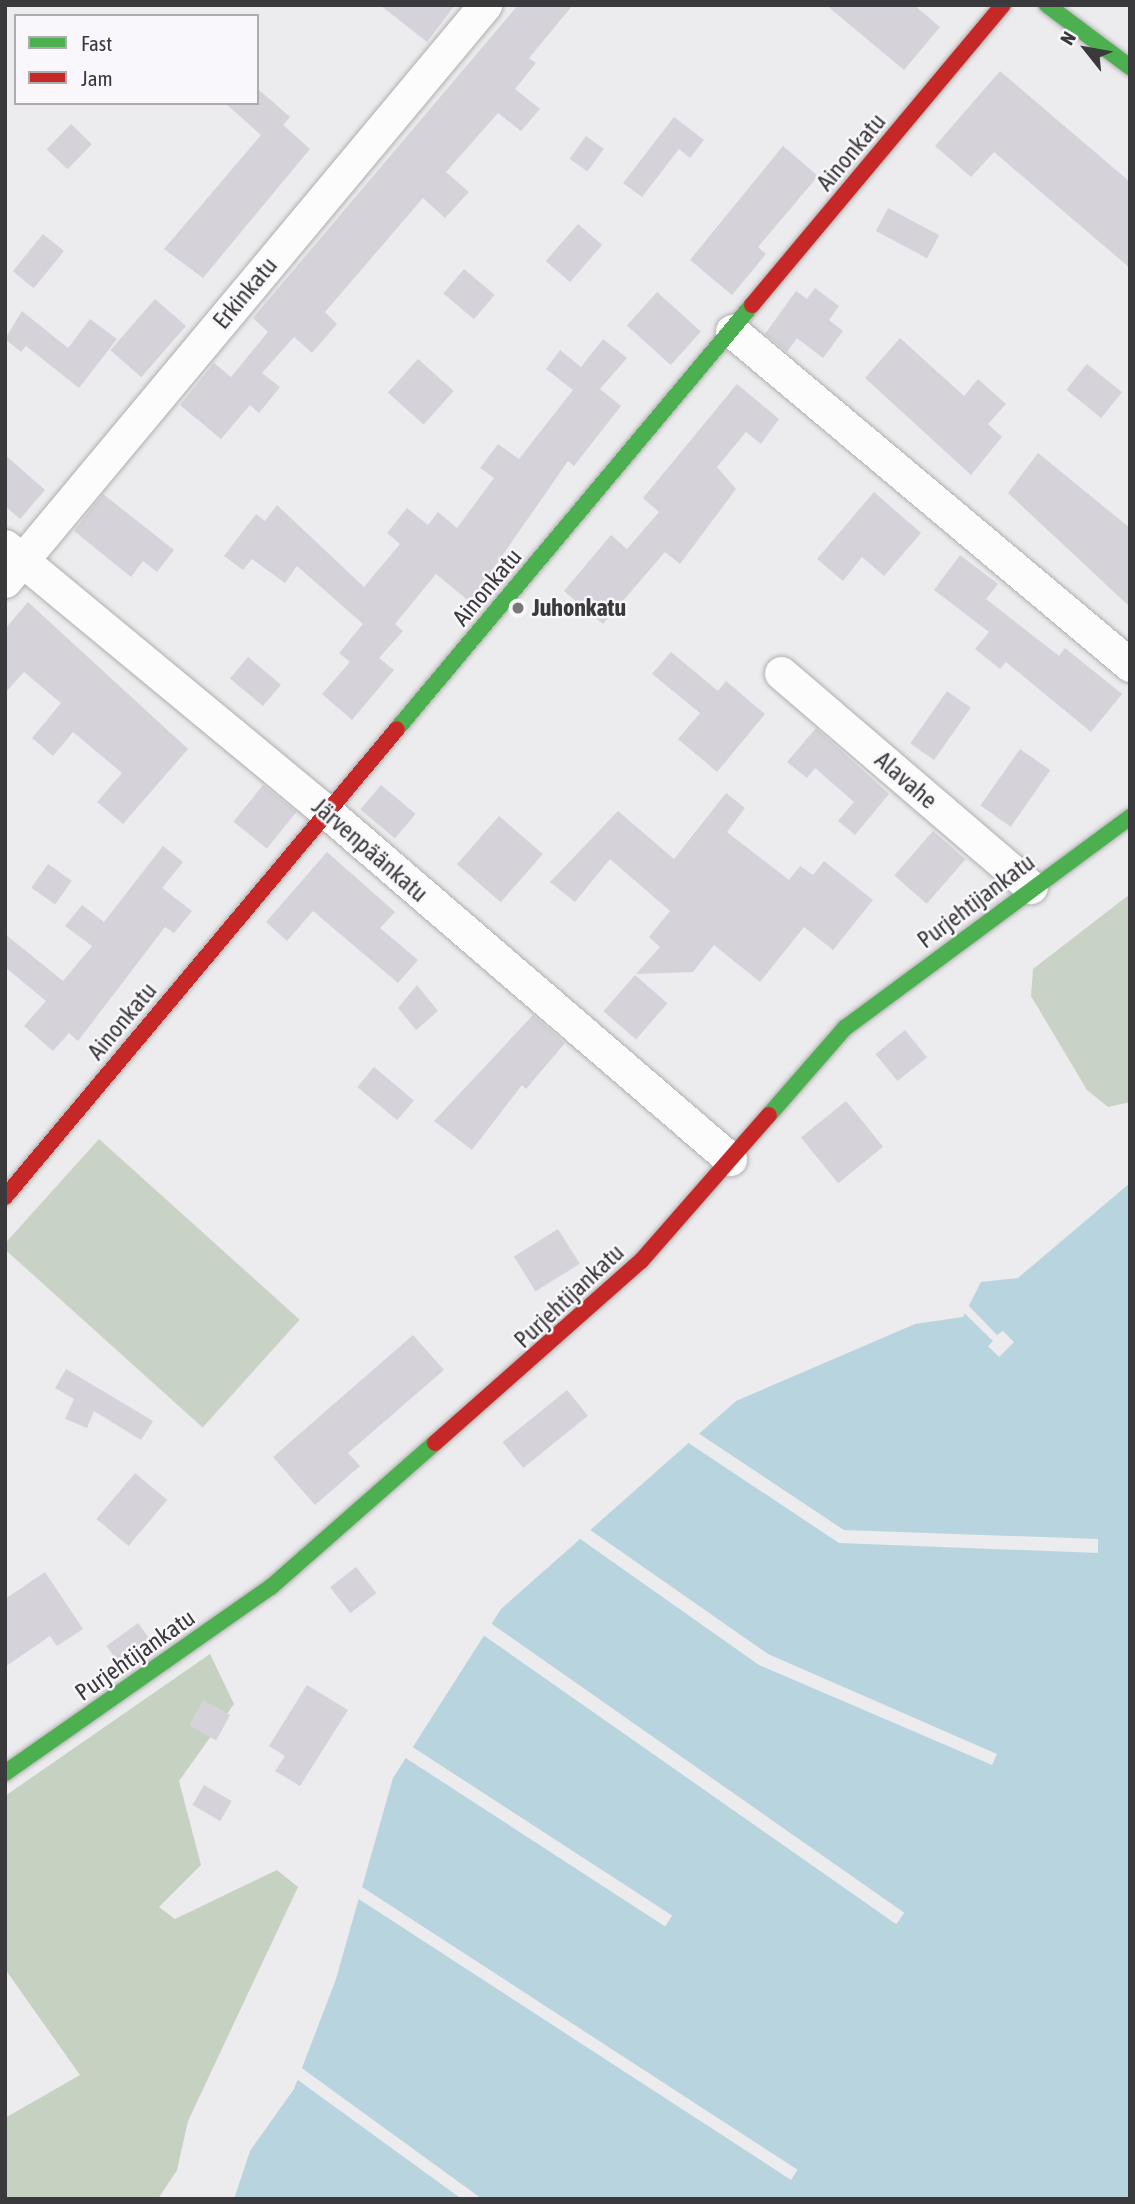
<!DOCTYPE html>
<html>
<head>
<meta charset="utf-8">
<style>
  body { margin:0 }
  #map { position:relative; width:1135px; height:2204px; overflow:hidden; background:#ecebed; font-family:"Asap Condensed",sans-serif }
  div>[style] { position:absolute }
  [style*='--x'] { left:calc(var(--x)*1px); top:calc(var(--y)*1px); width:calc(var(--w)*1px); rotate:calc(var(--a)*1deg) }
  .green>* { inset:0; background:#c9d3c5; transform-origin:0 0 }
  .forest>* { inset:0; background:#c5d1c1 }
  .water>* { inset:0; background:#b8d4de }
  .pier>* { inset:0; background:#ecebed; transform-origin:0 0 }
  .building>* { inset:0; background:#d5d3d9; transform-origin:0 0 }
  .roads { filter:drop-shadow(0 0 2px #aeaeaf) drop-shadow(0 0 2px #aeaeaf) }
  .street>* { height:33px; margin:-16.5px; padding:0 16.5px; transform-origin:16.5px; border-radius:16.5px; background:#fcfcfc }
  .fast>* { height:16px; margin:-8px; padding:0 8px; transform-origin:8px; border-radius:8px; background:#4caf50 }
  .jam>* { height:16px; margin:-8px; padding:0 8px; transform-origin:8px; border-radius:8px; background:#c62828 }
  .dots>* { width:19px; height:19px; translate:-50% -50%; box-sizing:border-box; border:4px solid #f9f7fb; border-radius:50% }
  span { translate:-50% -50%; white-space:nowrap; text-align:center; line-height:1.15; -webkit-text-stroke:5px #f9f7fb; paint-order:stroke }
  .street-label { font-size:24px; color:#3a393b }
  .poi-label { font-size:24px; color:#3a393b; font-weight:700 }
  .left { translate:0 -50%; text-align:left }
  .frame { position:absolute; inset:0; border:7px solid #3a393b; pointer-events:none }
  .legend { position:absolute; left:14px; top:14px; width:245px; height:91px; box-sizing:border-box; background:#f9f7fb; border:2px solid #adabae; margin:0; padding:9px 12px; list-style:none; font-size:21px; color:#3a393b }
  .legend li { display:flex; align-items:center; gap:14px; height:35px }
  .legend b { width:35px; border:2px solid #adabae }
  .north { position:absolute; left:1051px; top:14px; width:70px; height:70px; -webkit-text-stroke:5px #f9f7fb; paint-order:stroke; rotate:301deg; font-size:19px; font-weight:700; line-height:28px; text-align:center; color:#3a393b }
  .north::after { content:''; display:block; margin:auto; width:24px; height:32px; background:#3a393b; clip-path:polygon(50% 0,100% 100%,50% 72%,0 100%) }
</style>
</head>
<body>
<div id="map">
  <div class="green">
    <div style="clip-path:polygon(1130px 894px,1130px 1102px,1108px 1107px,1087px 1090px,1031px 996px,1033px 969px)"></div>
    <div style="left:99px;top:1139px;width:270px;height:145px;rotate:42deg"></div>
  </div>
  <div class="forest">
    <div style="clip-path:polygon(210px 1654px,234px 1704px,179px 1781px,201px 1865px,159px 1907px,175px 1919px,277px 1870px,298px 1887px,188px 2121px,177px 2170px,158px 2199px,5px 2199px,5px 2118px,80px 2075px,5px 1969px,5px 1796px)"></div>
  </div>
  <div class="water">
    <div style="clip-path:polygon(1130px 1183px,1130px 2199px,234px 2199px,250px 2151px,294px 2089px,336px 1979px,393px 1778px,501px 1609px,736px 1401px,915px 1324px,963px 1317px,981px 1282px,1018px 1278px)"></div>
  </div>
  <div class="pier">
    <div style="clip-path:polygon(966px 1303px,997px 1335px,1003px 1331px,1014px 1342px,999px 1357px,988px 1346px,993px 1341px,962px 1311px)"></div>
    <div style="clip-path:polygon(695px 1431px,844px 1530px,1098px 1539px,1098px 1553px,839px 1543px,684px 1440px)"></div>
    <div style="clip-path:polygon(586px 1527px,768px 1654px,997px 1754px,992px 1765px,759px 1665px,576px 1536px)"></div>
    <div style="left:489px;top:1622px;width:507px;height:14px;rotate:35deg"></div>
    <div style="left:408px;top:1744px;width:315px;height:13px;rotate:33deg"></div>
    <div style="left:359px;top:1885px;width:523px;height:12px;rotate:33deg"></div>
    <div style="left:299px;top:2066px;width:226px;height:12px;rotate:36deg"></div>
  </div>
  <div class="building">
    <div style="clip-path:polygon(380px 5px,455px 5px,427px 42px)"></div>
    <div style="clip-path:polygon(518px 5px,573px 5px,529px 58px,536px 63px,515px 89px,540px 109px,521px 131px,498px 113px,446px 172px,469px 192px,445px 218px,423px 198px,325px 312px,337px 324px,312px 353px,294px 337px,262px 373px,280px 387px,259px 413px,250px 405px,221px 439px,180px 405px,214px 363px,231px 377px,268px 332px,253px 318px)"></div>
    <div style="clip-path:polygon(826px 5px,914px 5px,940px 27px,904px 70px)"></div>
    <div style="clip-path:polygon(1000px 71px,1130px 182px,1130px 268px,994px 152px,971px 177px,935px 146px)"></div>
    <div style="clip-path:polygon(257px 88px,290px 117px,283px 125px,310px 149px,203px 278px,164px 249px,261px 135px,225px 103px,257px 103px)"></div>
    <div style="clip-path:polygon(674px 117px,704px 140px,690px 158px,679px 149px,642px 197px,623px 183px)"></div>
    <div style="left:71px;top:124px;width:29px;height:35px;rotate:44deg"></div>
    <div style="left:586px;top:136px;width:22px;height:28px;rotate:36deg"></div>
    <div style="clip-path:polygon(783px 146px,818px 176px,758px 247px,766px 254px,732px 295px,690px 260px)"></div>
    <div style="left:888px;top:208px;width:58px;height:26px;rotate:28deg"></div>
    <div style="left:578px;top:224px;width:32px;height:49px;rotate:41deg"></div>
    <div style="left:43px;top:234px;width:27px;height:48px;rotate:39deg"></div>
    <div style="left:464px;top:269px;width:40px;height:32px;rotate:40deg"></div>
    <div style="clip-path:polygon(815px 288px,839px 306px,829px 320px,843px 331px,823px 358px,797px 338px,787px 352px,765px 334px,796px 291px,807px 299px)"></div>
    <div style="left:657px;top:292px;width:59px;height:45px;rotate:42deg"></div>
    <div style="left:155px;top:299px;width:41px;height:68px;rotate:41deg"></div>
    <div style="clip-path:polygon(22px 311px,68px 348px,90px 319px,117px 339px,79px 388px,26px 346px,21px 352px,5px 339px)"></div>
    <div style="clip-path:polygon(900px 338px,964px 396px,978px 379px,1006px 404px,988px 424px,1002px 437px,971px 475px,865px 378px)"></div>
    <div style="clip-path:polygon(603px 339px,627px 358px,600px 389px,621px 406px,574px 466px,568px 461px,470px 602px,436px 574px,395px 624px,403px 631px,379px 658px,394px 670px,352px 720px,322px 694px,350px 662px,339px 653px,363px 624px,297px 566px,285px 583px,252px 559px,243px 570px,224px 556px,256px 514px,265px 521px,277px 505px,364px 587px,400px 544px,387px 533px,407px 508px,428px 525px,438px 512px,457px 528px,494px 478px,480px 468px,498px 444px,519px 459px,573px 390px,546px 369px,560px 350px,581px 367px)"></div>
    <div style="left:418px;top:359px;width:48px;height:45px;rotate:42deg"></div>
    <div style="left:1087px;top:364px;width:45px;height:33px;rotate:39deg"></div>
    <div style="clip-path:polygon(737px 384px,779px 419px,761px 444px,746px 432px,717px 467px,736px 489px,680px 564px,665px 552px,603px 624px,564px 591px,611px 535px,627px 549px,659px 512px,643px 498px)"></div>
    <div style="clip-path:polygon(1038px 453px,1130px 528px,1130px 607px,1008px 493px)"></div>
    <div style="clip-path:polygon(5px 455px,45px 490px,20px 519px,5px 506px)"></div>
    <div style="clip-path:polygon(874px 492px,921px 533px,884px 576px,862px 557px,843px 581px,817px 559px)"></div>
    <div style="clip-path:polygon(103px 494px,174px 550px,157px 572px,143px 561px,131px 577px,74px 531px)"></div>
    <div style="clip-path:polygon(960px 555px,998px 584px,986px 599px,1059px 656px,1065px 648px,1122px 694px,1091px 732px,1006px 662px,1000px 669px,975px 649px,989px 632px,934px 590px)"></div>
    <div style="clip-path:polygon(28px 602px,188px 749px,123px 824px,97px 802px,122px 773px,73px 732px,53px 756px,32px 738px,61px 703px,24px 672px,5px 693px,5px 629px)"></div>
    <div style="clip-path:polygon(671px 652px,718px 691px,726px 681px,765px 714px,717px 772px,678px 739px,700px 713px,652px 674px)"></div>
    <div style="left:248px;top:657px;width:43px;height:28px;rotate:40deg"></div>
    <div style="left:947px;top:691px;width:29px;height:64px;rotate:35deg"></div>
    <div style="clip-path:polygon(816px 728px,889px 794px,855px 835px,838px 821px,854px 802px,815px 768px,807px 778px,787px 762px)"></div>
    <div style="left:1020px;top:749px;width:37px;height:69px;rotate:35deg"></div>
    <div style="left:263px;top:785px;width:43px;height:47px;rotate:39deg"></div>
    <div style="left:381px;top:785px;width:45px;height:32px;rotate:40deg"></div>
    <div style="clip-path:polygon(726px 793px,745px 808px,727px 832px,789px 880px,800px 866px,813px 875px,824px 861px,873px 900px,833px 950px,804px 927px,760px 982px,714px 945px,693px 972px,636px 974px,660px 947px,649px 937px,670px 911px,610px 859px,575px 902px,550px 882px,618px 811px,674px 859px)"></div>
    <div style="left:499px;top:816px;width:58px;height:64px;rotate:41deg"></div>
    <div style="left:933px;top:831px;width:43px;height:59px;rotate:41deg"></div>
    <div style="clip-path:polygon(163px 846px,183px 862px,162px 888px,192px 911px,174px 933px,165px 927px,78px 1041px,69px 1033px,53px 1051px,24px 1026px,46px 1001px,5px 967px,5px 934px,63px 981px,92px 946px,65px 926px,82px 905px,104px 922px)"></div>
    <div style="clip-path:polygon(327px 852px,395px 912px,380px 928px,418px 960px,398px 983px,313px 911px,287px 941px,266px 922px)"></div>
    <div style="left:48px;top:864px;width:29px;height:29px;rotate:35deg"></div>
    <div style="left:635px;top:975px;width:43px;height:48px;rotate:41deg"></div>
    <div style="clip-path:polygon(417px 985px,438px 1011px,416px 1030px,398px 1008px)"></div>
    <div style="clip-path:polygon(533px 1015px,565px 1043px,526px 1089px,522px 1085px,472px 1150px,434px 1121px)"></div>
    <div style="left:905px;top:1030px;width:35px;height:38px;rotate:51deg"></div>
    <div style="left:374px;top:1067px;width:52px;height:26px;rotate:40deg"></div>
    <div style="left:846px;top:1101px;width:59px;height:58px;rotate:51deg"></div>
    <div style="left:558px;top:1229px;width:41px;height:52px;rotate:58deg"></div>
    <div style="clip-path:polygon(413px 1335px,444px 1370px,348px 1453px,360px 1466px,315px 1505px,273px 1457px)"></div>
    <div style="clip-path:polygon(66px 1369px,153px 1421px,141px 1440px,94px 1411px,87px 1428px,65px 1419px,74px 1399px,55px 1388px)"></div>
    <div style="left:567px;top:1390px;width:33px;height:83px;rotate:51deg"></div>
    <div style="left:135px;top:1473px;width:42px;height:60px;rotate:40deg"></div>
    <div style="left:356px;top:1567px;width:33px;height:33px;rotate:52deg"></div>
    <div style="clip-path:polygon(45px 1572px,83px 1629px,57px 1646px,50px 1636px,5px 1667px,5px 1599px)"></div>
    <div style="left:138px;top:1623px;width:24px;height:39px;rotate:54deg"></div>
    <div style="clip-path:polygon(307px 1685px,348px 1710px,300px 1786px,275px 1771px,285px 1756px,269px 1746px)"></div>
    <div style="left:203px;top:1700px;width:31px;height:29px;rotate:29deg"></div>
    <div style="left:204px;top:1785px;width:32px;height:23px;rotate:30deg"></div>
  </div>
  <div class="roads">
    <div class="street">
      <div style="--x:732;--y:331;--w:520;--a:40"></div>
      <div style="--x:5;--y:546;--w:418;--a:39.6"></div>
      <div style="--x:327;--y:812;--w:532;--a:40.73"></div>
      <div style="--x:5;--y:581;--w:750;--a:-50.19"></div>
      <div style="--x:781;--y:673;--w:329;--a:40.6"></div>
    </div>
    <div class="fast">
      <div style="--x:1047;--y:5;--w:104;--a:36.8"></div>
      <div style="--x:397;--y:729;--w:553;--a:-50.06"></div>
      <div style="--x:769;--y:1115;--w:116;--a:-48.9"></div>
      <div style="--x:845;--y:1028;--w:355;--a:-36.5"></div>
      <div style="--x:5;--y:1773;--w:325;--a:-35"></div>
      <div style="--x:271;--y:1587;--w:218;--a:-41.3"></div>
    </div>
    <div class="jam">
      <div style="--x:752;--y:305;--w:391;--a:-50.1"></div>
      <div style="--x:5;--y:1197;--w:610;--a:-50.05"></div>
      <div style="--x:435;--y:1443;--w:275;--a:-41.5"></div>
      <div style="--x:641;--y:1261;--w:194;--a:-48.8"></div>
    </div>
  </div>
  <div class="dots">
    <div style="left:518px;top:608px;background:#787779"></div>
  </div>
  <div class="street-label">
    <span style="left:851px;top:152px;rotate:-50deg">Ainonkatu</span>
    <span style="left:245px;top:293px;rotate:-50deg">Erkinkatu</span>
    <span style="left:487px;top:587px;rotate:-50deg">Ainonkatu</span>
    <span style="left:906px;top:780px;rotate:41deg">Alavahe</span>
    <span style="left:370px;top:850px;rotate:41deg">Järvenpäänkatu</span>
    <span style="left:976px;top:901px;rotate:-37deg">Purjehtijankatu</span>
    <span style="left:122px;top:1021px;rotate:-50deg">Ainonkatu</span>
    <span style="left:569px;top:1296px;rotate:-43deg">Purjehtijankatu</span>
    <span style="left:135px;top:1655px;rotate:-35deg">Purjehtijankatu</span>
  </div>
  <div class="poi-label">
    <span class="left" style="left:532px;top:608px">Juhonkatu</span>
  </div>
  <div class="frame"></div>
  <ul class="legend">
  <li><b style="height:9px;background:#4caf50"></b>Fast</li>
  <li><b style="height:9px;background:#c62828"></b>Jam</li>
  </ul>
  <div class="north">N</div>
</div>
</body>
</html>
